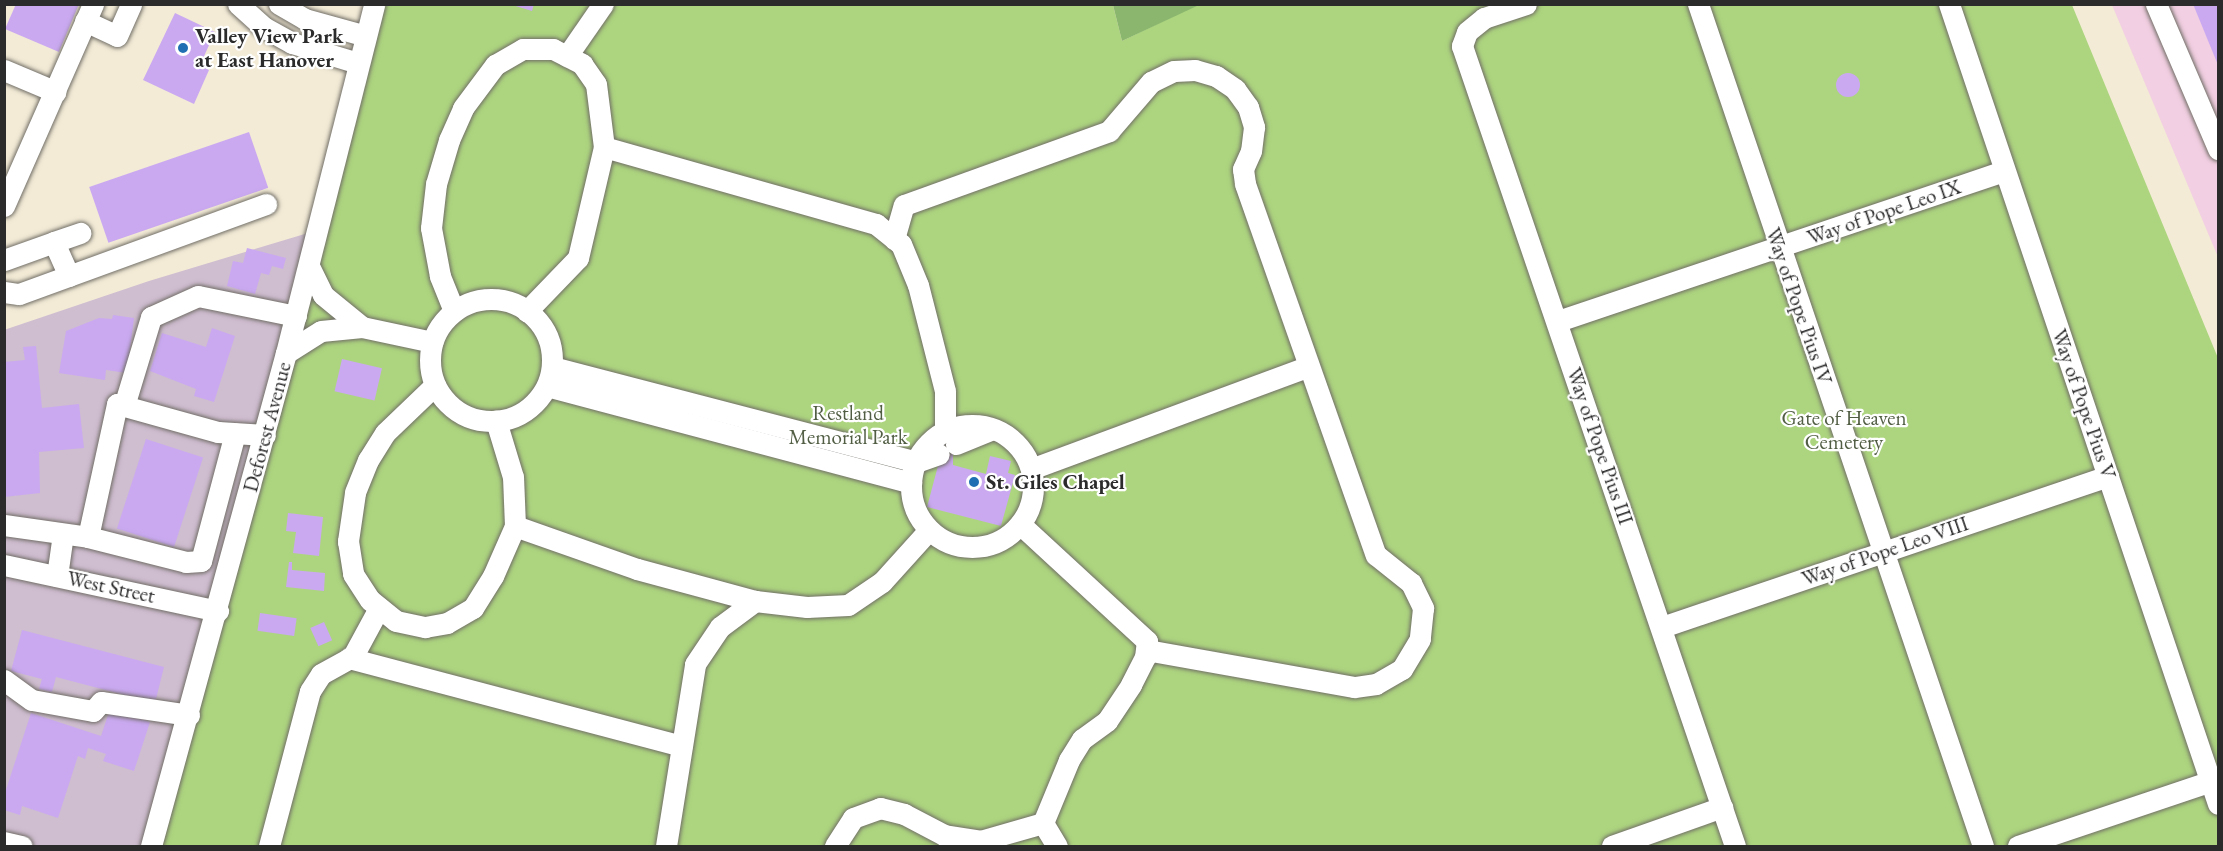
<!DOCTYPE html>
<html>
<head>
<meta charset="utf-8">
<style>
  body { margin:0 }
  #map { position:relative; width:2223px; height:851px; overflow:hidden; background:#f3ebd6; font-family:"EB Garamond",serif }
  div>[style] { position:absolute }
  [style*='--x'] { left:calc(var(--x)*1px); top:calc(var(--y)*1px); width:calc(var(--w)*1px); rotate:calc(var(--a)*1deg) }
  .built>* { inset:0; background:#f2cfe2 }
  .industrial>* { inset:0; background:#cfbdd0 }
  .green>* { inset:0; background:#add57f }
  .forest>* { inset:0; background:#8ab66e }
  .building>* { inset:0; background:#caa9f1; transform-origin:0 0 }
  .round { border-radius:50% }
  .roads { filter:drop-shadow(0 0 2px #716e67) drop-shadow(0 0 2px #716e67) }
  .minor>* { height:21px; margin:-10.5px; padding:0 10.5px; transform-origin:10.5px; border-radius:10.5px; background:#fff }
  .minor>.ring { margin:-10.5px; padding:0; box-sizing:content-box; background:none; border:21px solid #fff; border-radius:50% }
  .dots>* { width:16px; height:16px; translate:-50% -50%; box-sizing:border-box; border:3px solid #fff; border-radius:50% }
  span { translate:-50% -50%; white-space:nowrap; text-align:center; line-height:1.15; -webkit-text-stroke:4.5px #fff; paint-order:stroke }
  .poi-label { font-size:21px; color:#2b2b2b; font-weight:700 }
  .left { translate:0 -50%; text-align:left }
  .street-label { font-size:21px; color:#2b2b2b }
  .park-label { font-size:21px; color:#525e44 }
  .frame { position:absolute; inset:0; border:6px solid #2b2b2b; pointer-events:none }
</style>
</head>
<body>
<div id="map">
  <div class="built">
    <div style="clip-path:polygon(2112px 5px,2218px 5px,2218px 257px)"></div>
  </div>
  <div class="industrial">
    <div style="clip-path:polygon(318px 230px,150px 846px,5px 846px,4px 330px,149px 281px)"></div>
  </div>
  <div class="green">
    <div style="clip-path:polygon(1199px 4px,2072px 5px,2218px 358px,2218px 846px,150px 846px,383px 5px,1113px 5px,1122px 41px)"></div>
  </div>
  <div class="forest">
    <div style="clip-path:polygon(1113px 5px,1113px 4px,1199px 5px,1122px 41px)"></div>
  </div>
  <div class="building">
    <div style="clip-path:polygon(16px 4px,79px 4px,59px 52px,5px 29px)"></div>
    <div style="clip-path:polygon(509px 4px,534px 4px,532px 11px)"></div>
    <div style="clip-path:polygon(2193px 4px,2218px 4px,2218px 65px)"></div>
    <div style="clip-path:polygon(175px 13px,215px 32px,200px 65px,209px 70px,194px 104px,143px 80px)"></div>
    <div class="round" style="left:1836px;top:73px;width:24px;height:24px"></div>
    <div style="left:249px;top:132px;width:59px;height:169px;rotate:71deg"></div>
    <div style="clip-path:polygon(247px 248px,286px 258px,283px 269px,272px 266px,269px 275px,261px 273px,255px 294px,227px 286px,233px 261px,243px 263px)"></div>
    <div style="clip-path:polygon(113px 315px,134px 318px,127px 373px,106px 370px,105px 380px,59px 373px,66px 331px,99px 318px,112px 319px)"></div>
    <div style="clip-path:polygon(212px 328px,235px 336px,214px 402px,194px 396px,196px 389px,150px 371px,162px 333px,206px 347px)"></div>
    <div style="clip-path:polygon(36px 346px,42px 408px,79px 404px,84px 448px,39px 452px,40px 493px,4px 497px,4px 362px,25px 360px,23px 347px)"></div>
    <div style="left:342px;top:359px;width:41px;height:33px;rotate:13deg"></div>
    <div style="left:146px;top:439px;width:60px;height:94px;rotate:18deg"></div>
    <div style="clip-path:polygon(953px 439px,953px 465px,986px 474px,990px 456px,1011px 461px,1008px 473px,1015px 475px,1001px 526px,927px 507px,939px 462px,936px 448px)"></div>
    <div style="clip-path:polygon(288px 513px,323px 517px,319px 556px,293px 553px,296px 532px,286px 531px)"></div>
    <div style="clip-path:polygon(289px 562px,292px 562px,292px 570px,325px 573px,324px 591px,286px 587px)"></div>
    <div style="left:260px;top:613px;width:37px;height:18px;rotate:8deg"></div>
    <div style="left:324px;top:622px;width:20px;height:15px;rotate:66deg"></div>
    <div style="clip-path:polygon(22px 630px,164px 667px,155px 703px,56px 677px,52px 692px,39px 689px,42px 679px,11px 671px)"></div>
    <div style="clip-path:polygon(110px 709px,150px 722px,134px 771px,103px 761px,106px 754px,88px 748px,85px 759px,78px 756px,58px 818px,22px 806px,20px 815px,4px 810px,4px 796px,31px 713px,101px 736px)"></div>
  </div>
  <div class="roads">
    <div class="minor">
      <div style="--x:238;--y:4;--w:36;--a:42"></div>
      <div style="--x:265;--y:28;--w:31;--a:29"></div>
      <div style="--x:292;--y:43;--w:69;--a:16.9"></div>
      <div style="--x:279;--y:4;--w:30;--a:30"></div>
      <div style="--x:305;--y:19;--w:63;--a:15.6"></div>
      <div style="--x:1526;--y:4;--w:44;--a:161.6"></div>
      <div style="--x:1484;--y:18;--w:22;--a:141"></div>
      <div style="--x:1467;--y:32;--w:15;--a:110"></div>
      <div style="--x:1462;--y:46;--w:845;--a:71.16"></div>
      <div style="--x:1698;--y:4;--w:889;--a:71.3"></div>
      <div style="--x:1949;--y:4;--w:844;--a:71.41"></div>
      <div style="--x:2156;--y:4;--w:158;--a:66.8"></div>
      <div style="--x:85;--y:21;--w:35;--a:25"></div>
      <div style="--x:117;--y:36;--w:35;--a:-66"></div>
      <div style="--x:567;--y:56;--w:63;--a:-55.3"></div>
      <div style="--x:4;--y:70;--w:56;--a:22.9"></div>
      <div style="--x:604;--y:147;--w:283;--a:15.8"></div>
      <div style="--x:876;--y:224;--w:32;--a:39"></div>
      <div style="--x:901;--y:244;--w:44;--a:67.5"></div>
      <div style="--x:918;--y:285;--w:109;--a:75.7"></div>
      <div style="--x:945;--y:391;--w:40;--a:90"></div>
      <div style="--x:4;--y:206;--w:221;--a:-66.2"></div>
      <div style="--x:894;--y:239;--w:35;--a:-74"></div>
      <div style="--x:904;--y:205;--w:218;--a:-19.8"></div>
      <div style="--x:1109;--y:131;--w:65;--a:-49.4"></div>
      <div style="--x:1151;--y:82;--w:25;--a:-26"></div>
      <div style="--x:1174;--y:71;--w:21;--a:-3"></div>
      <div style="--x:1195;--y:70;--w:22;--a:16"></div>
      <div style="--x:1216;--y:76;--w:23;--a:34"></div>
      <div style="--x:1235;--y:89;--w:22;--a:54"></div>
      <div style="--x:1248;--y:107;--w:21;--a:73"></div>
      <div style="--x:1254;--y:127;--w:24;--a:97"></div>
      <div style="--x:1251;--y:151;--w:20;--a:114"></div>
      <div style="--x:1243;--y:169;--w:15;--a:82"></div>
      <div style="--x:1245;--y:184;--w:393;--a:70.6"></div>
      <div style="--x:1376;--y:555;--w:45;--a:38.7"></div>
      <div style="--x:1411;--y:583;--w:28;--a:64"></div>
      <div style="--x:1423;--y:608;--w:31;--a:96"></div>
      <div style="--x:1420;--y:639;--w:35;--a:121"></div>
      <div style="--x:1402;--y:669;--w:30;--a:150"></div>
      <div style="--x:1376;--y:684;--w:22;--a:172"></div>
      <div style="--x:1354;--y:687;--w:211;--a:-169.9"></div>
      <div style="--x:4;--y:260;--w:53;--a:-19.8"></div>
      <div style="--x:309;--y:266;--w:32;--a:64"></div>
      <div style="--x:323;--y:295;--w:50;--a:39.4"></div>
      <div style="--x:69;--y:276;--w:37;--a:-114"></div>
      <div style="--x:54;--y:242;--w:28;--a:-19"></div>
      <div style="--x:4;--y:292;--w:15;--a:8"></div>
      <div style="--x:19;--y:294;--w:263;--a:-20"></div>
      <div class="ring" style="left:430px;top:299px;width:101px;height:101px"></div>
      <div style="--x:454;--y:311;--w:38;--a:-112"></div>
      <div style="--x:440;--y:276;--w:49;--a:-100.6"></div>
      <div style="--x:431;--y:228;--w:44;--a:-83.5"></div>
      <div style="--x:436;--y:184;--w:46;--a:-73.5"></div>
      <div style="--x:449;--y:140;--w:35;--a:-66"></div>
      <div style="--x:463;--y:108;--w:54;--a:-53.3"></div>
      <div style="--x:495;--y:65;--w:32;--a:-30"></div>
      <div style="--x:523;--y:49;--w:30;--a:0"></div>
      <div style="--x:553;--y:49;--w:33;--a:27"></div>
      <div style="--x:582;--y:64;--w:24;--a:55"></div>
      <div style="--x:596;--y:84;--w:64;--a:82.8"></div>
      <div style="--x:604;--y:147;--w:114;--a:103.2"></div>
      <div style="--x:578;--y:258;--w:74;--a:133.9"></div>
      <div style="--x:1558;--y:321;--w:471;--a:-18.6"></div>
      <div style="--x:286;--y:353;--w:41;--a:-32.2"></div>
      <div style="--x:321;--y:331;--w:41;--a:-5.6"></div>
      <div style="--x:362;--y:327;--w:72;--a:12.1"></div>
      <div style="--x:552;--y:367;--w:376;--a:14.6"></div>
      <div style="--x:916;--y:462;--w:24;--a:-19"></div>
      <div style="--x:435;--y:385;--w:69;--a:136.2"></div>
      <div style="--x:385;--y:433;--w:32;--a:122"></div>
      <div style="--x:368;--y:460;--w:35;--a:112"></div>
      <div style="--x:355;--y:493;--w:49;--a:98.3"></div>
      <div style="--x:348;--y:541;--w:33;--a:81"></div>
      <div style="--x:353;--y:574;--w:31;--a:57"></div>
      <div style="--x:370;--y:600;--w:33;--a:39"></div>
      <div style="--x:396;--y:621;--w:30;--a:12"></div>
      <div style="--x:425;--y:627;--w:22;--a:-10"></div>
      <div style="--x:447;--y:623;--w:30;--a:-30"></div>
      <div style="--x:473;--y:608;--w:38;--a:-58"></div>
      <div style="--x:493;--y:576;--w:55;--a:-66.3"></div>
      <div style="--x:515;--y:526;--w:49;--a:-92.3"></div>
      <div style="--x:513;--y:477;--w:59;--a:-106.9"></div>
      <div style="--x:547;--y:386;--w:377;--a:14.9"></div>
      <div style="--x:124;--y:406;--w:93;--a:-73.1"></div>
      <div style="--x:151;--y:317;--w:51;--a:-24.1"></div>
      <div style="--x:198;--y:296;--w:100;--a:11.5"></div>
      <div class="ring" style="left:911px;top:425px;width:101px;height:101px"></div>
      <div style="--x:956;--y:444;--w:37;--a:-22"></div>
      <div style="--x:1031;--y:469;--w:296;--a:-20.3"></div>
      <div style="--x:1020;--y:524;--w:173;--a:42.7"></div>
      <div style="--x:1147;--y:641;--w:16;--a:97"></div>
      <div style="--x:1145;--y:657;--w:31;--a:117"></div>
      <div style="--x:1131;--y:685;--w:43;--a:123.7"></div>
      <div style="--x:1107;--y:721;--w:31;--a:144"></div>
      <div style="--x:1082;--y:739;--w:25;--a:122"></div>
      <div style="--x:1069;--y:760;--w:68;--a:112.4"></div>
      <div style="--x:4;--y:525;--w:85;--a:8.1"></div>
      <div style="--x:88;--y:537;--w:136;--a:-77.7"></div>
      <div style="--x:117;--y:404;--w:105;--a:15.5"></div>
      <div style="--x:218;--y:432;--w:47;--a:3.7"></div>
      <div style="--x:515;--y:526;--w:129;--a:19.4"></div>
      <div style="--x:637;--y:569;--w:122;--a:15.2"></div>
      <div style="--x:755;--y:601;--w:52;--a:6.6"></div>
      <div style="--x:807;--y:607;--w:41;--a:-2.8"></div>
      <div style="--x:848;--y:605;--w:41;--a:-34.1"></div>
      <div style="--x:882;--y:582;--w:70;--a:-47.9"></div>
      <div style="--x:88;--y:537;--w:101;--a:14.3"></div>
      <div style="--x:186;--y:562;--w:15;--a:-4"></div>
      <div style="--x:201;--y:561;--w:132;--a:-75.1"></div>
      <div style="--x:4;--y:565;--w:219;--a:12.1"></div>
      <div style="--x:57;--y:576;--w:42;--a:-81.9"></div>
      <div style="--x:1662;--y:627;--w:471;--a:-18.7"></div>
      <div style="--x:349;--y:658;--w:344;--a:14.8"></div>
      <div style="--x:4;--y:680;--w:34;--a:36"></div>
      <div style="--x:32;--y:700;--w:62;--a:10.2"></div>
      <div style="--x:93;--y:711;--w:12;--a:-48"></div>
      <div style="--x:101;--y:702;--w:89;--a:8.4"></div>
      <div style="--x:4;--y:842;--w:18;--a:13"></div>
      <div style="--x:151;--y:846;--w:511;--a:-74.69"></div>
      <div style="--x:286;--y:353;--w:360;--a:-75.8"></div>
      <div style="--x:269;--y:846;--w:160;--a:-75.2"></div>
      <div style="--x:310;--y:691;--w:20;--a:-57"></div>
      <div style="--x:321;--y:674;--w:37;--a:-29"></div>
      <div style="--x:353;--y:656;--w:55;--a:-61.6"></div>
      <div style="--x:666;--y:846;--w:184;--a:-80.9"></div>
      <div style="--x:695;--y:664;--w:45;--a:-56"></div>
      <div style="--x:720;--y:627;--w:44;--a:-36.6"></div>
      <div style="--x:835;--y:846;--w:33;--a:-57"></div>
      <div style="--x:853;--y:818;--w:29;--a:-20"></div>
      <div style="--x:880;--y:808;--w:25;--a:14"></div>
      <div style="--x:904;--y:814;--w:45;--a:27.7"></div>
      <div style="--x:944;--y:835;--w:36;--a:9"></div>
      <div style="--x:980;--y:841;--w:66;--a:-15.9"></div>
      <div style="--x:1043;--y:823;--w:27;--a:59"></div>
      <div style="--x:1612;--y:846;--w:117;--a:-19.5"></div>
      <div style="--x:2018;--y:846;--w:204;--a:-18.6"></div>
    </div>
  </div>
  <div class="dots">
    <div style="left:183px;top:48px;background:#1f6fb2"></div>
    <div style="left:974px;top:482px;background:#1f6fb2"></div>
  </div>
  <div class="poi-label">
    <span class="left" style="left:195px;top:48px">Valley View Park<br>at East Hanover</span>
    <span class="left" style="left:986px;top:482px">St. Giles Chapel</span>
  </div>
  <div class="street-label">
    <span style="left:1884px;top:212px;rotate:-19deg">Way of Pope Leo IX</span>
    <span style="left:1799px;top:306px;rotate:71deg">Way of Pope Pius IV</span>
    <span style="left:2084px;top:404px;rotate:71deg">Way of Pope Pius V</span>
    <span style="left:267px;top:427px;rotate:-75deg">Deforest Avenue</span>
    <span style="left:1600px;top:446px;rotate:71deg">Way of Pope Pius III</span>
    <span style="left:1885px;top:551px;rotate:-19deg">Way of Pope Leo VIII</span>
    <span style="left:111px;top:587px;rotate:12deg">West Street</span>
  </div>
  <div class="park-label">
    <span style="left:848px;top:425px">Restland<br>Memorial Park</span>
    <span style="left:1844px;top:430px">Gate of Heaven<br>Cemetery</span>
  </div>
  <div class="frame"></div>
</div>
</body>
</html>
